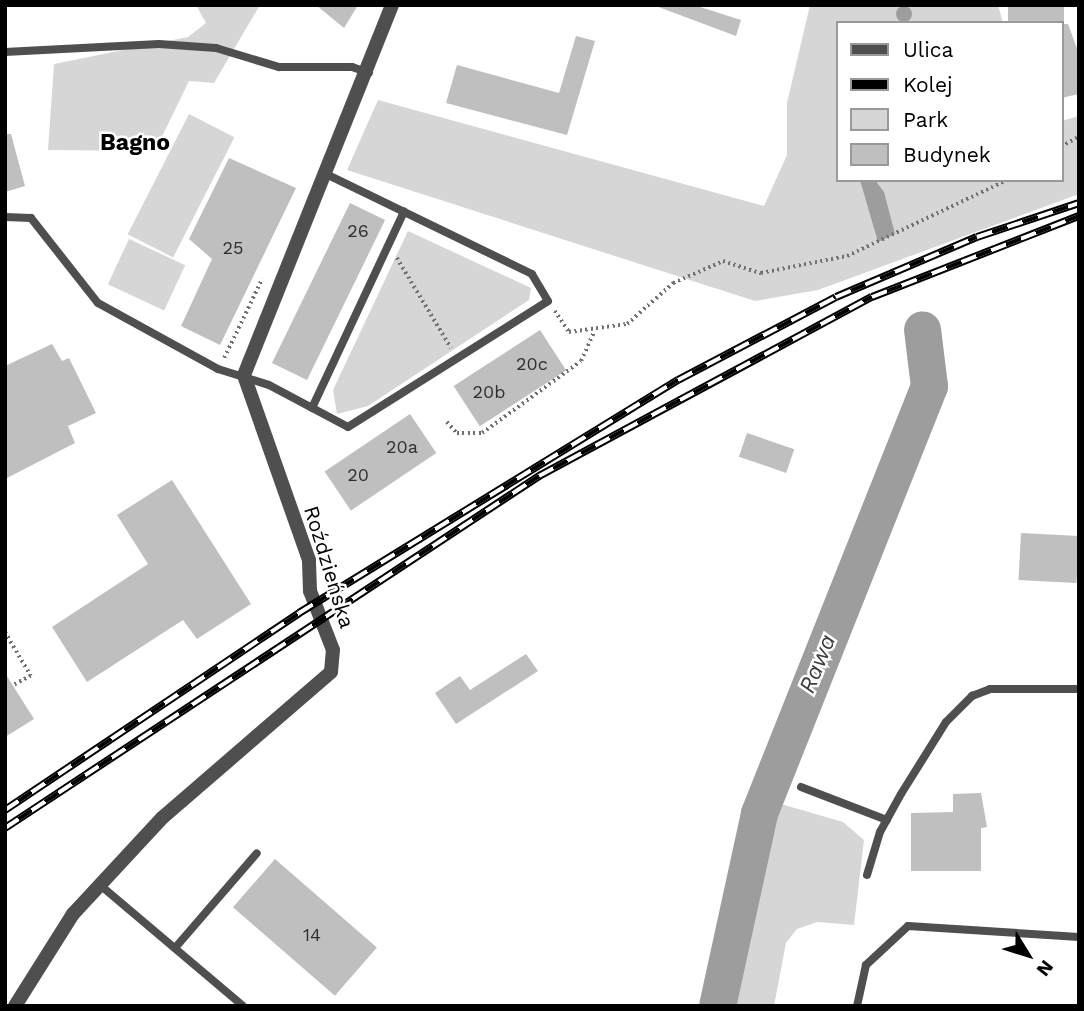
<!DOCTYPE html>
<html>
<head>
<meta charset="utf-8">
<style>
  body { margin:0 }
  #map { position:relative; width:1084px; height:1011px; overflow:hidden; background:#fff; font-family:"Work Sans",sans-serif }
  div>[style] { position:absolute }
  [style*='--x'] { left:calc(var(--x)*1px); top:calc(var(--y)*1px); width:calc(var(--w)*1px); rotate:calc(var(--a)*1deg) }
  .green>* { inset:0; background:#d6d6d6; transform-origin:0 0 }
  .water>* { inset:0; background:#9d9d9d }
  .round { border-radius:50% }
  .river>* { height:37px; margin:-18.5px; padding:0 18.5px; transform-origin:18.5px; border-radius:18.5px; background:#9d9d9d }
  .building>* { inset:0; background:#bfbfbf; transform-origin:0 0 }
  .path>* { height:3.5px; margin-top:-1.75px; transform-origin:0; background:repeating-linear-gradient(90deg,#717171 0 2px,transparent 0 5.5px) }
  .lane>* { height:8px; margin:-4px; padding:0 4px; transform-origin:4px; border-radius:4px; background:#4f4f4f }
  .street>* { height:14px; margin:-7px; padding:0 7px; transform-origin:7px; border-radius:7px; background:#4f4f4f }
  .rail>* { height:8px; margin-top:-4px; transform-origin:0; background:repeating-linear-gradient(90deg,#fff 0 16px,#000 0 32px); box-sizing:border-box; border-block:2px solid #000 }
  span { translate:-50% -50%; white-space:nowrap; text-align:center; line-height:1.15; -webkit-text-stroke:5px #fff; paint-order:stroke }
  .number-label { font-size:18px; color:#303030 }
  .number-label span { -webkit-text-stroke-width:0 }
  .street-label { font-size:21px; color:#000 }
  .neighbourhood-label { font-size:23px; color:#000; font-weight:700 }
  .water-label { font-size:23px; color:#3e3e3e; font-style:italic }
  .frame { position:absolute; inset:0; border:7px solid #000; pointer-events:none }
  .legend { position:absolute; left:836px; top:21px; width:228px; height:161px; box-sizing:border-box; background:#fff; border:2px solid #999; margin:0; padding:9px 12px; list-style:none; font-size:21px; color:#000 }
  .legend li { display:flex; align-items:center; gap:14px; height:35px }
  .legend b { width:35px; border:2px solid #999 }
  .north { position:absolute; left:993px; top:920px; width:70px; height:70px; -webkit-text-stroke:5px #fff; paint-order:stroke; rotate:128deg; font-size:19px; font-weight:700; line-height:28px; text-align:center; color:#000 }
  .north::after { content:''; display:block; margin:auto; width:24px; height:32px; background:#000; clip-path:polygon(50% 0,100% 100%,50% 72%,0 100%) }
</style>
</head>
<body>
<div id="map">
  <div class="green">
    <div style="clip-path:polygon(196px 5px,260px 5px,214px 83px,189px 81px,155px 151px,48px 150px,54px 64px,188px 37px,206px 23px)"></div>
    <div style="clip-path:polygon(810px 5px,998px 5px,1003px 23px,837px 23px,837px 180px,1061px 180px,1061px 121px,1079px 116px,1079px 194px,818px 290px,755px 301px,347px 170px,378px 100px,764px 206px,787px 155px,787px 103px)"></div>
    <div style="left:189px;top:114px;width:51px;height:135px;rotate:27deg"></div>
    <div style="clip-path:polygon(408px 231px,531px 288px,529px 300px,368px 406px,337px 414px,333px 390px)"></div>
    <div style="left:129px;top:239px;width:62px;height:50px;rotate:25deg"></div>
    <div style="clip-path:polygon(781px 804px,843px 822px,864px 840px,854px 925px,817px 922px,797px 929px,786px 943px,774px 1006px,730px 1006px)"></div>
  </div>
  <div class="water">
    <div class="round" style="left:896px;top:6px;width:16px;height:16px"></div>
    <div style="clip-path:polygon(860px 180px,875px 180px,884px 192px,895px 234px,878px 242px)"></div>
  </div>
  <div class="river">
    <div style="--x:717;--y:1006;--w:198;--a:-77.7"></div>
    <div style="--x:759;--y:813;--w:460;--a:-68.3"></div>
    <div style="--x:929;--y:386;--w:57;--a:-97"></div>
  </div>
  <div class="building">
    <div style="clip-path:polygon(316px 5px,358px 5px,344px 28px)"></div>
    <div style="clip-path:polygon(653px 5px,694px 5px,741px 20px,736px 36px)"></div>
    <div style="left:1008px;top:5px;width:56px;height:18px"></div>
    <div style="clip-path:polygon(1061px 24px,1068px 24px,1079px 54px,1079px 94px,1061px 98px)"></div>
    <div style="clip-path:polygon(576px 36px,595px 41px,567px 135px,446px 103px,457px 65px,559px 93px)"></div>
    <div style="clip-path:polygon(5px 134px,11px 134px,25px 186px,5px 192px)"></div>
    <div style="clip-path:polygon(229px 158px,296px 188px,220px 345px,181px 326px,212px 259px,189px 239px)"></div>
    <div style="left:350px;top:203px;width:39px;height:178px;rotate:26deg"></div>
    <div style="left:540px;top:330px;width:48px;height:103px;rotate:57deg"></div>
    <div style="clip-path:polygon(52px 344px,62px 361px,69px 358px,96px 413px,68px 426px,75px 443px,5px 479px,5px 366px)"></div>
    <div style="left:410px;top:414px;width:47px;height:103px;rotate:56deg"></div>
    <div style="left:747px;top:433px;width:50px;height:25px;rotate:19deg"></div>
    <div style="clip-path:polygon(172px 480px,251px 604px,197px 639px,183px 620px,87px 682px,52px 627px,148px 564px,117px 515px)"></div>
    <div style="left:1021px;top:533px;width:58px;height:47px;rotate:3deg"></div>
    <div style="clip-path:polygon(526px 654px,538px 671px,456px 724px,435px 693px,460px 676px,470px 690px)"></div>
    <div style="clip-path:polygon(5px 673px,34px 719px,5px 737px)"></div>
    <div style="clip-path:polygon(981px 793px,987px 827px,981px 828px,981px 871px,911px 871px,911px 813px,953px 812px,953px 794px)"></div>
    <div style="left:275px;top:859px;width:135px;height:64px;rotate:41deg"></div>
  </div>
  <div class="path">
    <div style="--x:1061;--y:147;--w:21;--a:-31"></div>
    <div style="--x:397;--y:258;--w:105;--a:59"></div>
    <div style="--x:555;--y:311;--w:25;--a:56"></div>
    <div style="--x:569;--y:332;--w:59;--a:-7.9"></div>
    <div style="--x:627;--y:324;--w:62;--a:-41.7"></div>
    <div style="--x:673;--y:283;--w:55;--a:-23.7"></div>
    <div style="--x:723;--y:261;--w:40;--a:18"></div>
    <div style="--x:761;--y:273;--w:88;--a:-11.2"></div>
    <div style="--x:847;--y:256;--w:177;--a:-25.4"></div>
    <div style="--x:224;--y:358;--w:88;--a:-64.3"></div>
    <div style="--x:447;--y:422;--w:15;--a:48"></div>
    <div style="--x:457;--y:433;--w:25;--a:0"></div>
    <div style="--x:482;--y:433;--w:122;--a:-36"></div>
    <div style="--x:581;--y:361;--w:32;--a:-66"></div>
    <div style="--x:5;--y:632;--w:51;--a:59.4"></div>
    <div style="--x:31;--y:676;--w:21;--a:152"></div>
  </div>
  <div class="lane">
    <div style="--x:5;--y:52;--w:154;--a:-3"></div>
    <div style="--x:159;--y:44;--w:57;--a:4"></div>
    <div style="--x:216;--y:48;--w:66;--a:16.8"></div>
    <div style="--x:279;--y:67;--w:73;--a:0"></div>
    <div style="--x:352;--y:67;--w:18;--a:19"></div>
    <div style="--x:5;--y:217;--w:26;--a:2"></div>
    <div style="--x:31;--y:218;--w:108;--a:51.8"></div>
    <div style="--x:98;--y:303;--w:137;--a:28.8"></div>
    <div style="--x:218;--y:369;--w:53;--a:17.4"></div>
    <div style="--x:269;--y:385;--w:89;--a:28"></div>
    <div style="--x:348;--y:427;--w:236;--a:-32.2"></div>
    <div style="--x:548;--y:301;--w:31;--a:-121"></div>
    <div style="--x:532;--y:274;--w:227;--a:-154.1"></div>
    <div style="--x:312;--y:408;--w:217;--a:-64.9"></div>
    <div style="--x:801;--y:787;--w:92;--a:21"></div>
    <div style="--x:867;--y:875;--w:45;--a:-73.2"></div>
    <div style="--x:880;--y:832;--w:43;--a:-61.1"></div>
    <div style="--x:901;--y:794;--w:85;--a:-58"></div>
    <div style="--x:946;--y:722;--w:37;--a:-45"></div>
    <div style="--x:972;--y:696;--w:19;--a:-21"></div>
    <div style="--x:990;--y:689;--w:89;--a:0"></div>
    <div style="--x:100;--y:885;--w:187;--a:40.2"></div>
    <div style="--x:175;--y:948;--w:125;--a:-49.2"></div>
    <div style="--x:857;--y:1006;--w:42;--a:-77.6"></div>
    <div style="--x:866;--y:965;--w:57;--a:-42.9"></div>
    <div style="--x:908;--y:926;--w:171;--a:3.7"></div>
  </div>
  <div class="street">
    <div style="--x:15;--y:1006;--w:109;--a:-57.8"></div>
    <div style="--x:73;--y:914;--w:131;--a:-47.2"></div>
    <div style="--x:162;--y:818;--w:223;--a:-40.8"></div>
    <div style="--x:331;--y:672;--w:22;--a:-85"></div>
    <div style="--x:333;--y:650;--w:63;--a:-111.3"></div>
    <div style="--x:310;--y:591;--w:31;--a:-92"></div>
    <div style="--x:309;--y:560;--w:196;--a:-109.4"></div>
    <div style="--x:244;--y:375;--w:399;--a:-68.2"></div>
  </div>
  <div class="rail">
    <div style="--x:5;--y:810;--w:354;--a:-33.8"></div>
    <div style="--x:299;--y:613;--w:445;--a:-31.6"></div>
    <div style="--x:678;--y:380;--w:178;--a:-27.7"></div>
    <div style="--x:836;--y:297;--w:153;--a:-23.1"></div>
    <div style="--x:977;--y:237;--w:108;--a:-18.4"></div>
    <div style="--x:5;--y:828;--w:640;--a:-33.39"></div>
    <div style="--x:539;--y:476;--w:378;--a:-28.3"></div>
    <div style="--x:872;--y:297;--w:222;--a:-21.4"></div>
  </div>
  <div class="number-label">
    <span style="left:358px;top:231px">26</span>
    <span style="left:233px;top:248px">25</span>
    <span style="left:532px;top:364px">20c</span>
    <span style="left:489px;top:392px">20b</span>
    <span style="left:402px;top:447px">20a</span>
    <span style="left:358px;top:475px">20</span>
    <span style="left:312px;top:935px">14</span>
  </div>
  <div class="street-label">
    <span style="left:329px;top:567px;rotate:73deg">Roździeńska</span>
  </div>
  <div class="neighbourhood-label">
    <span style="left:135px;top:143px">Bagno</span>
  </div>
  <div class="water-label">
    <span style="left:818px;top:664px;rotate:-68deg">Rawa</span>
  </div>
  <div class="frame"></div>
  <ul class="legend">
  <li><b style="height:9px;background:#4f4f4f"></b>Ulica</li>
  <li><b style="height:9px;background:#000"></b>Kolej</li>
  <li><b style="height:19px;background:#d6d6d6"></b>Park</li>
  <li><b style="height:19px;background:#bfbfbf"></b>Budynek</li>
  </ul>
  <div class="north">N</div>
</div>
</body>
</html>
